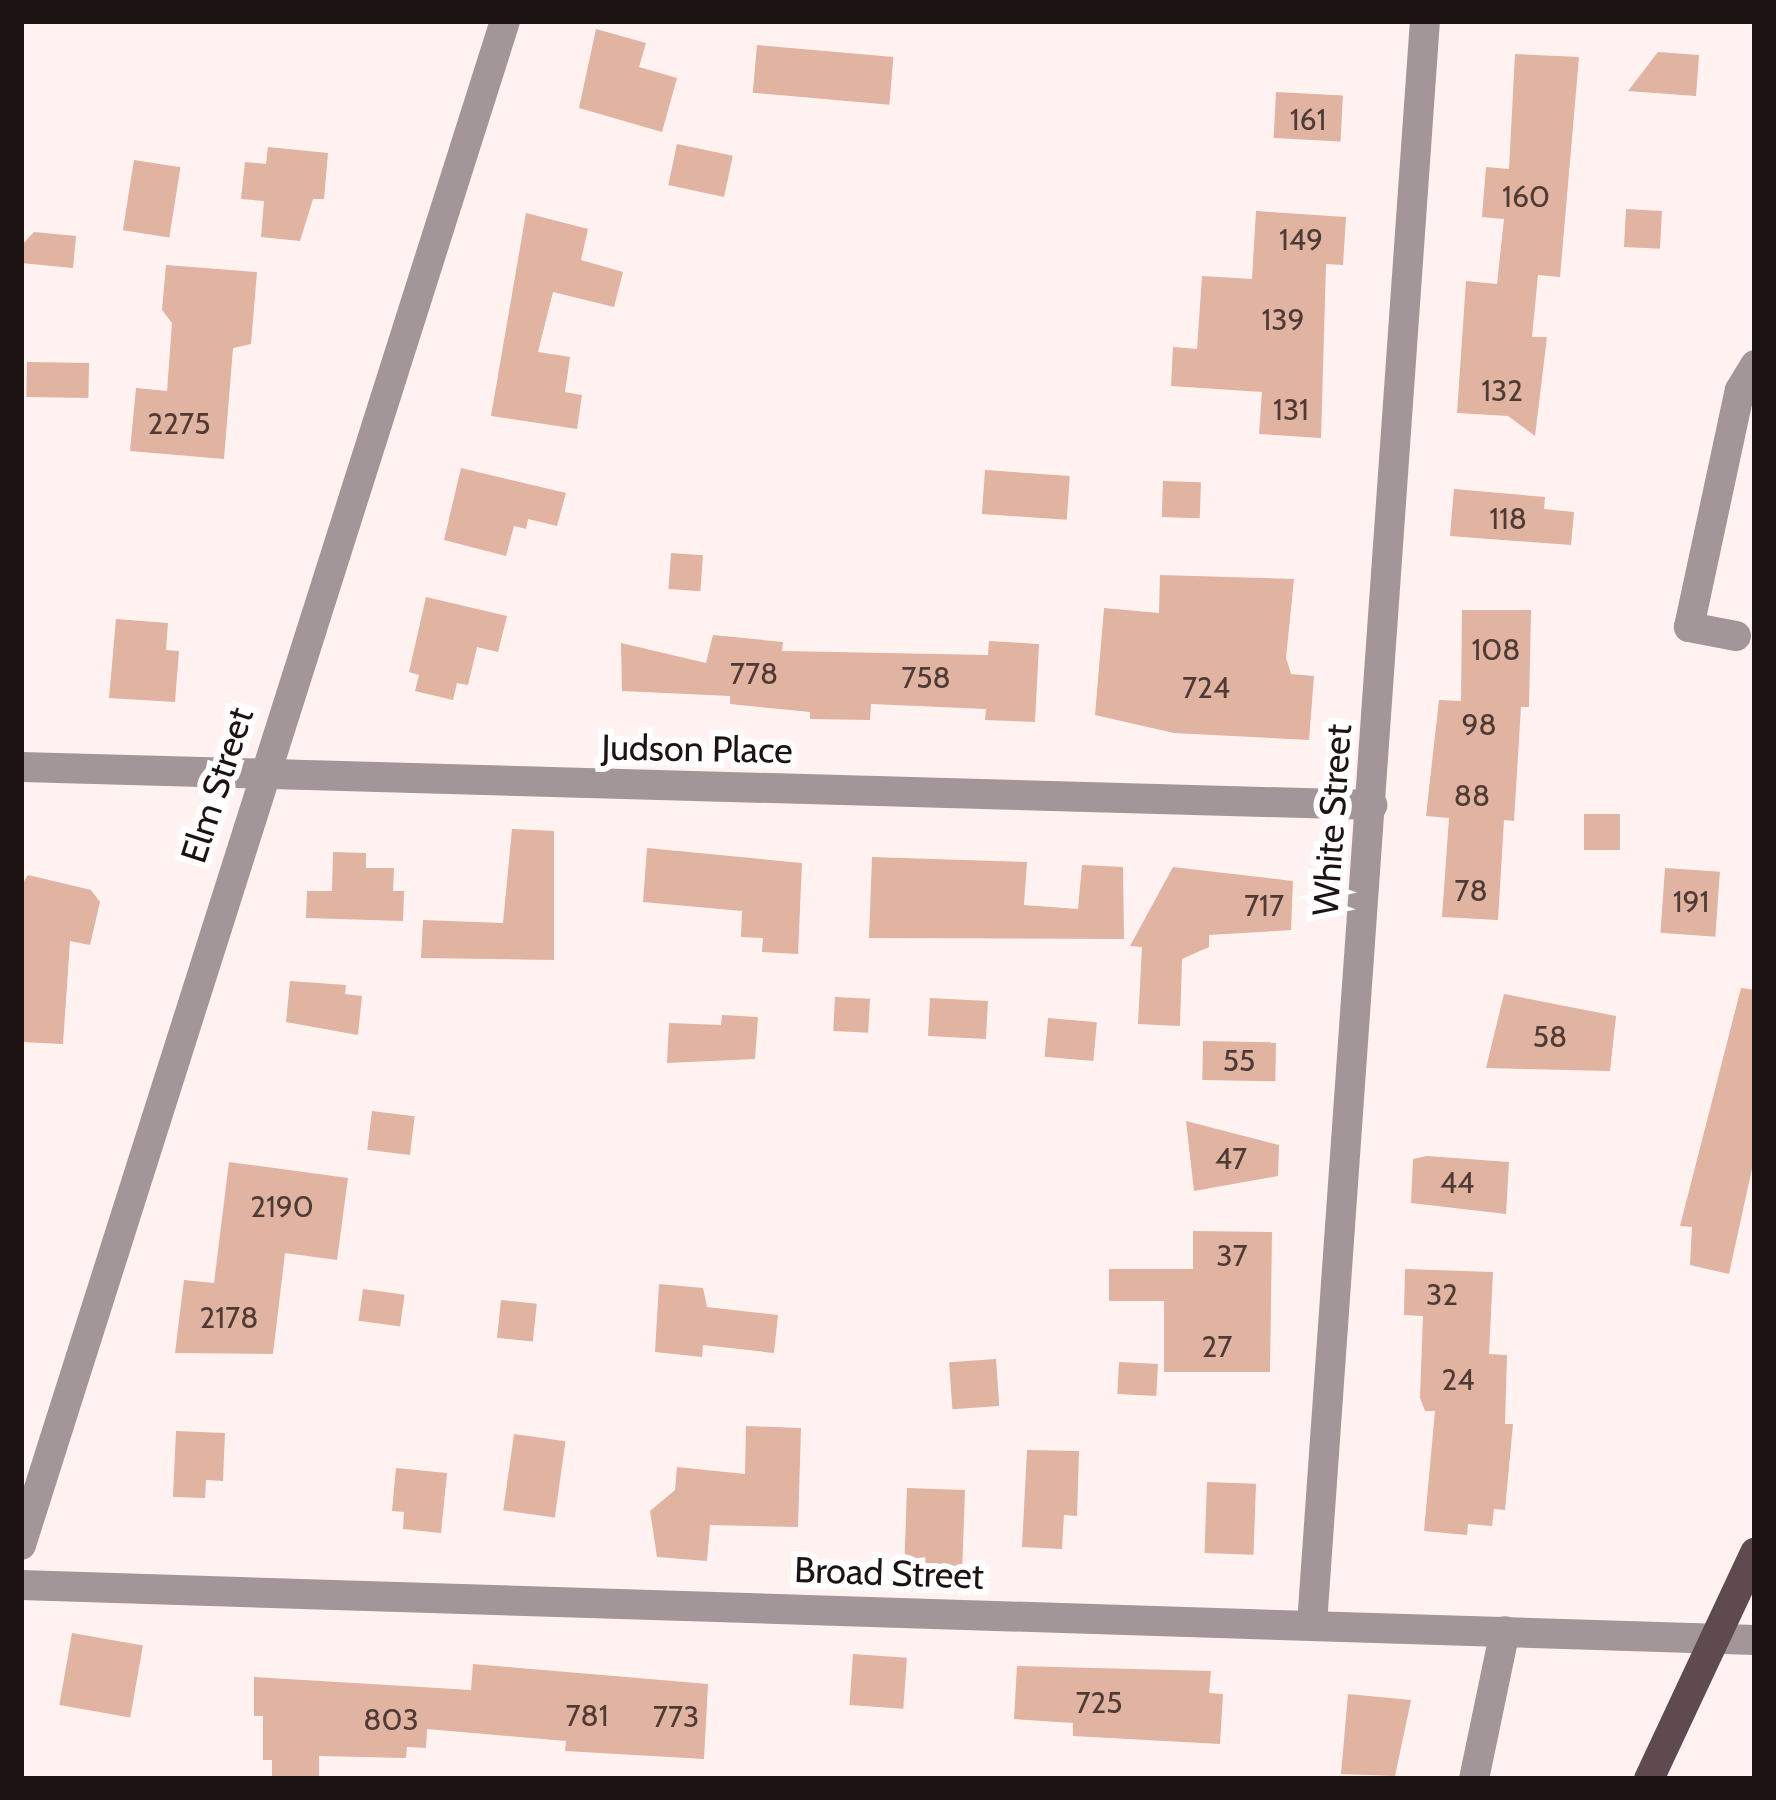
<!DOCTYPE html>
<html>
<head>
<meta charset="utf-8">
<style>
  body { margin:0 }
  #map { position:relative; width:1776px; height:1800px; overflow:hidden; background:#fff2f1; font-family:Cabin,sans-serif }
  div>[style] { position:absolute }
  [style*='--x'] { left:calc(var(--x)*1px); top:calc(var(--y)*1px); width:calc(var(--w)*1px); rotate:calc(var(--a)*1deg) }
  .building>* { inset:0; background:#e1b3a1; transform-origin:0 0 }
  .minor>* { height:30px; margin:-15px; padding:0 15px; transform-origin:15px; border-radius:15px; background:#a39699 }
  .major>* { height:30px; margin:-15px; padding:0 15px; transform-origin:15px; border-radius:15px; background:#5f4a4f }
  span { translate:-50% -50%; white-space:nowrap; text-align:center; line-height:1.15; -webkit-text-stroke:12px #fff; paint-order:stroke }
  .number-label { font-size:30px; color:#4f3b36 }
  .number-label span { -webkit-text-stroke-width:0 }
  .street-label { font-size:36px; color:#1e1313 }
  .frame { position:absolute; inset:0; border:24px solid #1e1313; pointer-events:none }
</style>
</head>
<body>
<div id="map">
  <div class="building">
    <div style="clip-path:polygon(596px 29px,646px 43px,639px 67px,677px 78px,662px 132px,579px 108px)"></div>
    <div style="left:757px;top:45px;width:137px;height:48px;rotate:5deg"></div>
    <div style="clip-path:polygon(1658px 52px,1699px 55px,1696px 96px,1628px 91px)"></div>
    <div style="clip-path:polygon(1515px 54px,1579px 57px,1560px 277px,1538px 275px,1532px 337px,1547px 337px,1535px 436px,1508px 416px,1457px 413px,1466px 281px,1497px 284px,1504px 219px,1482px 217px,1486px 167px,1509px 169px)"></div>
    <div style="left:1276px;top:92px;width:67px;height:46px;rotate:3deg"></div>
    <div style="left:677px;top:144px;width:57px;height:42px;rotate:12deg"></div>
    <div style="clip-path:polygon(268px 147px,328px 153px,324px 199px,313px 199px,300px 241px,261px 237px,264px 201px,241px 199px,245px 162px,266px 164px)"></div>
    <div style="left:134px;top:160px;width:47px;height:71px;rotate:9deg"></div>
    <div style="left:1626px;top:209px;width:36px;height:38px;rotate:3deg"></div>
    <div style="clip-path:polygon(1256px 211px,1346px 217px,1343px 265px,1326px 264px,1321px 438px,1259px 434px,1262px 392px,1171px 386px,1173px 347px,1197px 349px,1202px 276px,1252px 279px)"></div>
    <div style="clip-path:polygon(526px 213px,588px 229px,581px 260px,623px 272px,614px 307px,553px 292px,538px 352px,570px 357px,565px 392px,582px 395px,577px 429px,491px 416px)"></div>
    <div style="clip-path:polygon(34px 232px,76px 236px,73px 268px,21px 263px,21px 246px)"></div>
    <div style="clip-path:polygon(166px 265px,257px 272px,251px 344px,233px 348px,224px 459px,130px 451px,136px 388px,167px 391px,172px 323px,162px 310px)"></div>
    <div style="left:27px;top:362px;width:62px;height:35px;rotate:1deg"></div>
    <div style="clip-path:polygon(461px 468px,566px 493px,557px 526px,528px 519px,526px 529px,514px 526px,506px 556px,444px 540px)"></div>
    <div style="left:985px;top:470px;width:85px;height:44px;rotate:4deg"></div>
    <div style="left:1163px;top:481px;width:38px;height:36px;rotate:2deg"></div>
    <div style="clip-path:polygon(1454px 489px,1545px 497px,1544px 509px,1574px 512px,1571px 545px,1450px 536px)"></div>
    <div style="left:671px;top:553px;width:32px;height:36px;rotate:4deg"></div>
    <div style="clip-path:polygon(1160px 575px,1294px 579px,1286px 658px,1291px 674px,1314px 676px,1309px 740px,1174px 733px,1095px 715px,1104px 608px,1159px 613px)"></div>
    <div style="clip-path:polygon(426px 597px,507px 616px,498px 652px,477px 647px,468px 685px,457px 683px,453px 700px,415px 691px,419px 675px,409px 672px)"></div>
    <div style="clip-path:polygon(1462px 610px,1531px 610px,1529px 707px,1521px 707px,1514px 821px,1504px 820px,1498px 920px,1442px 917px,1449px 818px,1426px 816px,1439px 700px,1461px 701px)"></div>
    <div style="clip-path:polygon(116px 619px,168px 623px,166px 650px,179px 651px,175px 702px,109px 698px)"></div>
    <div style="clip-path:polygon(713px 635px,783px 642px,782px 651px,988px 655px,989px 641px,1039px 644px,1035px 722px,985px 720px,986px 709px,871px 704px,870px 720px,810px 719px,810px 712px,730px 704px,730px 696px,622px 691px,621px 643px,706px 663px)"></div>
    <div style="left:1584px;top:814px;width:36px;height:36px"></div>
    <div style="clip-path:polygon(512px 829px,554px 831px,554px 960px,421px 958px,423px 920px,503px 923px)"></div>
    <div style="clip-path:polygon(647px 848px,802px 863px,798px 954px,762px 952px,763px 938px,741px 937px,742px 911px,643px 902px)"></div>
    <div style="clip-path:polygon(333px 852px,366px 853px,366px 868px,394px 868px,393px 891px,404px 891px,403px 921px,306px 918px,307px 891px,332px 891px)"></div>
    <div style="clip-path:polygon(872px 857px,1027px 862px,1024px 905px,1078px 909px,1082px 865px,1123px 867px,1124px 939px,869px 938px)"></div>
    <div style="clip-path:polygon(1173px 867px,1293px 881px,1291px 930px,1209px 935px,1209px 947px,1182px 959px,1180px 1026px,1138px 1024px,1142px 947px,1130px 946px)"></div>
    <div style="left:1665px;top:868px;width:55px;height:65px;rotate:4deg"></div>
    <div style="clip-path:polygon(28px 875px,91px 890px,100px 902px,90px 945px,70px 941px,63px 1044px,21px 1042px,21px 886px)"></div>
    <div style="clip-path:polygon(290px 981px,346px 985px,345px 994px,362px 996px,358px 1035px,286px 1022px)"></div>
    <div style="clip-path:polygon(1741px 988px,1755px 990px,1755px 1155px,1729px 1274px,1690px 1265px,1692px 1227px,1680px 1226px)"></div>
    <div style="clip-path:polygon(1504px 994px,1616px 1016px,1610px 1071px,1486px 1068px)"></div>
    <div style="left:835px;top:997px;width:35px;height:34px;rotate:3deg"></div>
    <div style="left:930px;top:998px;width:58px;height:38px;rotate:3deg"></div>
    <div style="clip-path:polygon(722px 1015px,758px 1017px,755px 1059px,667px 1063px,669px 1023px,721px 1025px)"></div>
    <div style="left:1048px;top:1018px;width:49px;height:39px;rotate:5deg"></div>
    <div style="left:1203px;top:1041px;width:73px;height:39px;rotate:1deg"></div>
    <div style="left:372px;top:1111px;width:43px;height:39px;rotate:7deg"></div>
    <div style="clip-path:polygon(1186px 1121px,1279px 1145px,1278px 1176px,1194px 1191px)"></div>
    <div style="clip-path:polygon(1427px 1156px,1509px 1162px,1506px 1214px,1411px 1203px,1413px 1159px)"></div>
    <div style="clip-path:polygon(229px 1162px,348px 1178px,337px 1260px,285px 1253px,273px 1354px,175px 1353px,184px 1280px,214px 1283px)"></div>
    <div style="clip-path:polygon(1193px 1231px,1272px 1232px,1270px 1372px,1164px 1372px,1164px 1301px,1109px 1301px,1109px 1269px,1193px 1269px)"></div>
    <div style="clip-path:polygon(1405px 1269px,1493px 1272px,1489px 1354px,1507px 1355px,1505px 1424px,1513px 1424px,1505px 1510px,1494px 1509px,1492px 1526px,1468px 1524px,1467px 1535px,1424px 1531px,1435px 1411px,1425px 1411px,1420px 1398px,1423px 1316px,1404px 1315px)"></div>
    <div style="clip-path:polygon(659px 1284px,703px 1288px,707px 1307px,778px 1315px,774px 1353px,703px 1345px,702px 1357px,655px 1352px)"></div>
    <div style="left:363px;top:1289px;width:42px;height:32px;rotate:8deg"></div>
    <div style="left:501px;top:1300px;width:36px;height:38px;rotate:6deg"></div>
    <div style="left:996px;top:1359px;width:47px;height:47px;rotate:86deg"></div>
    <div style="left:1119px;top:1362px;width:39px;height:32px;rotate:3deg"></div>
    <div style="clip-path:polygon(746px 1426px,801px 1428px,798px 1527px,710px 1525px,707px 1561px,657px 1557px,650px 1511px,675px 1490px,677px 1467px,745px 1474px)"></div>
    <div style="clip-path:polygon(176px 1431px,225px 1433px,223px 1481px,206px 1480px,205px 1498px,173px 1497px)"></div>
    <div style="left:514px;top:1434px;width:52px;height:77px;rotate:8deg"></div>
    <div style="clip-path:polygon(1027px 1450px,1079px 1451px,1077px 1516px,1064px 1515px,1062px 1549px,1022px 1547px)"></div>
    <div style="clip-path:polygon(396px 1468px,447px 1473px,441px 1533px,403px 1529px,404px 1512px,392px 1511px)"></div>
    <div style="left:1207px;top:1482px;width:49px;height:71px;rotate:2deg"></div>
    <div style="left:907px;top:1488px;width:58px;height:76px;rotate:2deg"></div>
    <div style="left:72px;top:1633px;width:72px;height:73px;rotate:10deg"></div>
    <div style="left:853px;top:1654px;width:54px;height:51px;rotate:4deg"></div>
    <div style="clip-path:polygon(473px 1664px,708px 1684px,704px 1759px,565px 1751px,566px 1741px,427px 1729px,426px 1748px,407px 1747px,406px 1758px,319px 1756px,319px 1779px,272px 1779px,272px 1760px,263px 1760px,263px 1716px,254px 1716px,254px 1677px,471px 1690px)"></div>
    <div style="clip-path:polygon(1017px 1666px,1211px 1671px,1209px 1693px,1223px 1694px,1220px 1744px,1073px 1736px,1073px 1723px,1014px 1719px)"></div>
    <div style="clip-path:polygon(1348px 1694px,1411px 1700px,1395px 1776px,1341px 1774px)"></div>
  </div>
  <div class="minor">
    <div style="--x:1736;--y:636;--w:48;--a:-169.2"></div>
    <div style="--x:1689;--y:627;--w:242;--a:-77.9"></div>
    <div style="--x:1740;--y:390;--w:29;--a:-59"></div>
    <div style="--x:21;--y:767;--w:1352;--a:1.61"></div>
    <div style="--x:21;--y:1545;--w:1599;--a:-72.38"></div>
    <div style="--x:21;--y:1585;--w:1735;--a:1.82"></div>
    <div style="--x:1312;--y:1624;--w:1607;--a:-85.97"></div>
    <div style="--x:1474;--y:1779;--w:151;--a:-78.2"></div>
  </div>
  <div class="major">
    <div style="--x:1649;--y:1779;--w:250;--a:-64.9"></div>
  </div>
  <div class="number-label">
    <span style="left:1308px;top:120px">161</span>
    <span style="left:1526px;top:197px">160</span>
    <span style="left:1301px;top:240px">149</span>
    <span style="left:1283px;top:320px">139</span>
    <span style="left:1502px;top:391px">132</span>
    <span style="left:1291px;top:410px">131</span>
    <span style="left:179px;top:424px">2275</span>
    <span style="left:1508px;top:519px">118</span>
    <span style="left:1496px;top:650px">108</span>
    <span style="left:754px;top:674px">778</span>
    <span style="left:926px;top:678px">758</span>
    <span style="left:1206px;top:688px">724</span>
    <span style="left:1479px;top:725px">98</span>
    <span style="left:1472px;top:796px">88</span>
    <span style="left:1471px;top:891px">78</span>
    <span style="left:1691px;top:902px">191</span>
    <span style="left:1264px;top:906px">717</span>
    <span style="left:1550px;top:1037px">58</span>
    <span style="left:1239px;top:1061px">55</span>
    <span style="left:1231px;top:1159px">47</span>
    <span style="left:1457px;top:1183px">44</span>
    <span style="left:282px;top:1207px">2190</span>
    <span style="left:1232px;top:1256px">37</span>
    <span style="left:1442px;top:1295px">32</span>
    <span style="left:229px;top:1318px">2178</span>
    <span style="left:1217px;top:1347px">27</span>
    <span style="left:1458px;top:1380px">24</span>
    <span style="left:1099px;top:1703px">725</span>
    <span style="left:587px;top:1716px">781</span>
    <span style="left:676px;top:1717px">773</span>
    <span style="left:391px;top:1720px">803</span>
  </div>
  <div class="street-label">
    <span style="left:697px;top:749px;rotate:1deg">Judson Place</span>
    <span style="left:217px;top:785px;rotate:-72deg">Elm Street</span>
    <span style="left:1332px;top:820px;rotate:-86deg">White Street</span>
    <span style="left:889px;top:1573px;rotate:2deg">Broad Street</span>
  </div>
  <div class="frame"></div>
</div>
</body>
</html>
